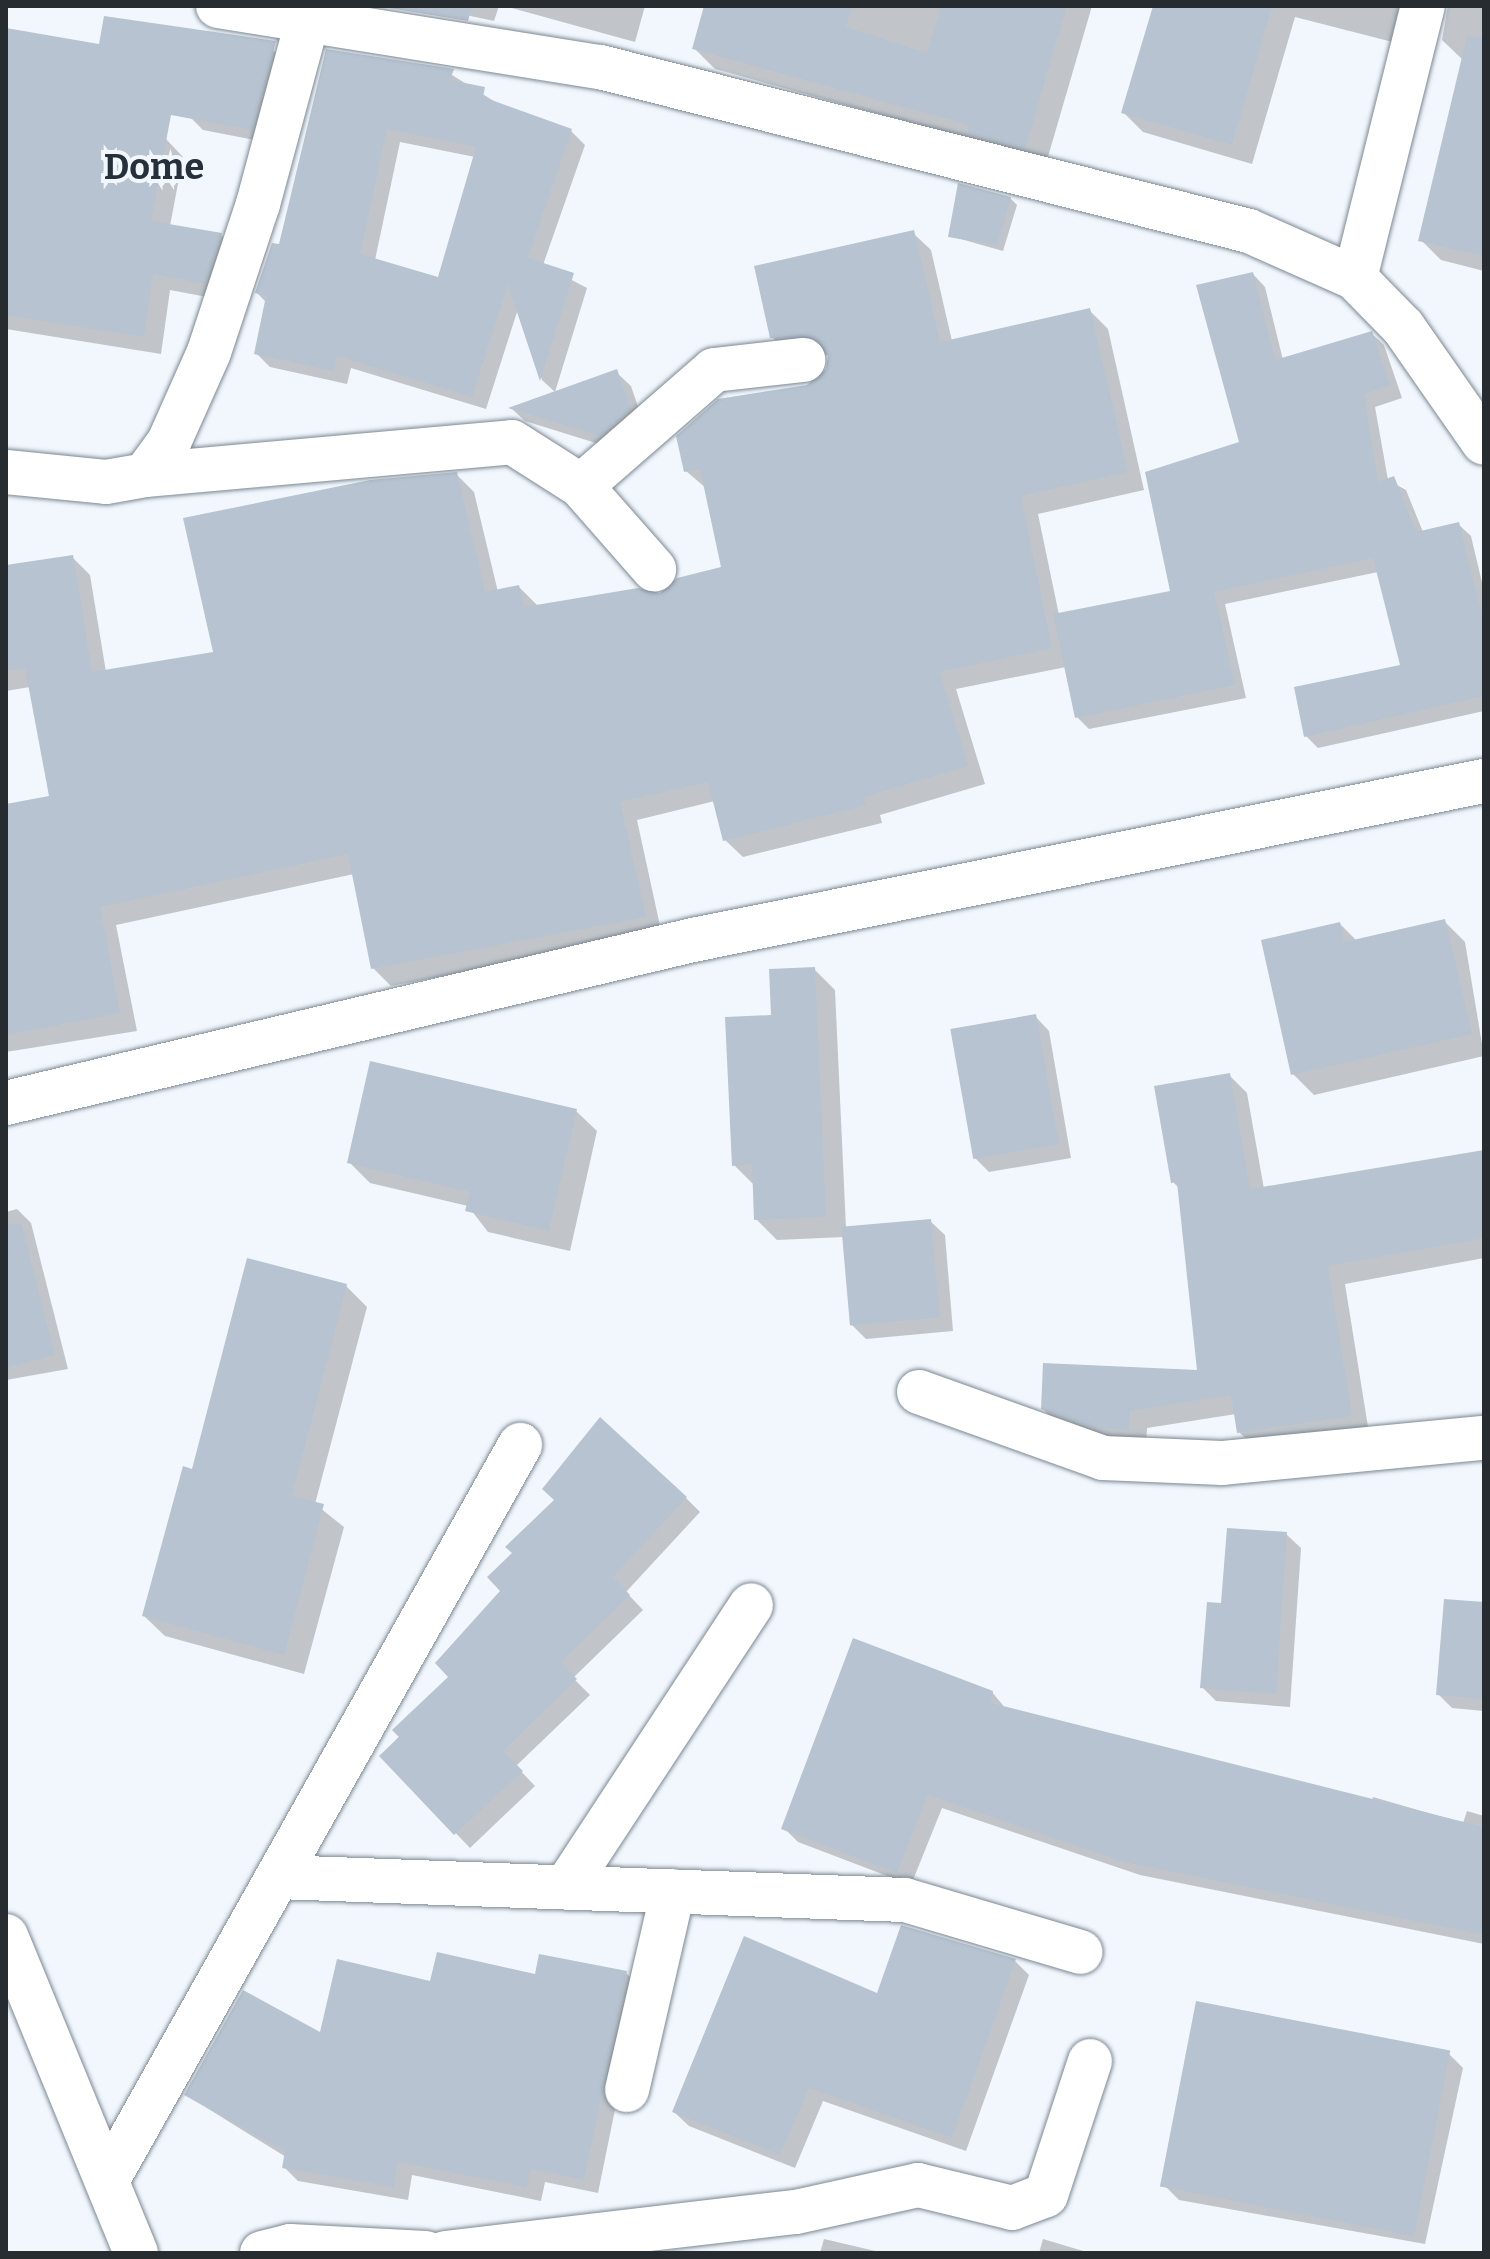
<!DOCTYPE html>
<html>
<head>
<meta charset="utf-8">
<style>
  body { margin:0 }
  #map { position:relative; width:1490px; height:2259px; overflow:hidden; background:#f2f7fd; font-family:Bitter,serif }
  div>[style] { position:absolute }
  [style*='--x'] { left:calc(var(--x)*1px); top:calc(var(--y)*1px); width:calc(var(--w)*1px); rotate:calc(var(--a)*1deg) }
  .shadow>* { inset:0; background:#0003 }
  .building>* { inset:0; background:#b7c3d0; transform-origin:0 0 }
  .roads { filter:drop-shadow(0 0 2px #7c8893) drop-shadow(0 0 2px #7c8893) }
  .minor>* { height:44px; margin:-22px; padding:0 22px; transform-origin:22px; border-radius:22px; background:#fff }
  span { translate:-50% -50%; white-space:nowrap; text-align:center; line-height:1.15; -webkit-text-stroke:8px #f2f7fd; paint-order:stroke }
  .district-label { font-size:36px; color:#26303a; font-weight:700 }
  .frame { position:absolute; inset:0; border:8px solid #272c31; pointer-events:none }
</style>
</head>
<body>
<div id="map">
  <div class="shadow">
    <div style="clip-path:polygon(423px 6px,499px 6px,494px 21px)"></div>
    <div style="clip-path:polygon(504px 6px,645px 6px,635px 42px)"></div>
    <div style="clip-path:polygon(706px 6px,1092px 6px,1045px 167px,977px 141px,715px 69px,695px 49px)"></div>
    <div style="clip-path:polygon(1159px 6px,1435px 6px,1412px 47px,1295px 17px,1252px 164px,1143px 132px,1123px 112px)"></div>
    <div style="clip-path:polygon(1448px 6px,1484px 6px,1484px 271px,1441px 260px,1421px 240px,1463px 60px,1442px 40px)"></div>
    <div style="clip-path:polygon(6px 30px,166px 139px,183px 157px,170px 226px,221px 235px,239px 253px,223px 300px,170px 290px,161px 354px,6px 329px)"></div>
    <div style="clip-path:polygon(273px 50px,286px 63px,265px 142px,203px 130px,190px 117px)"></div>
    <div style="clip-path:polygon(evenodd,325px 58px,452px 75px,497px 103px,571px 131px,585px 145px,543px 265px,587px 288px,555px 392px,542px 380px,518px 309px,486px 409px,351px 368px,347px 384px,270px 367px,256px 353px,267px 303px,257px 293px,281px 246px,325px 58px,400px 142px,475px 157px,440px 280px,375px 260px,400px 142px)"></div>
    <div style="clip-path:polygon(1010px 198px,1017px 205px,1003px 251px,950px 236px)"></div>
    <div style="clip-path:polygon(913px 233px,931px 250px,952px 341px,1090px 311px,1108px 329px,1144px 490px,1038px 514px,1059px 615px,1173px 593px,1242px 443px,1253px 274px,1265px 287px,1283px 360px,1371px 333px,1384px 345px,1402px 398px,1375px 407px,1388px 480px,1406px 490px,1423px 532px,1458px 524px,1471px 536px,1484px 591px,1484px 711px,1318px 748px,1306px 736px,1402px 667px,1378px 572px,1225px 604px,1246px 698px,1089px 729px,1077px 717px,1066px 667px,956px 689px,985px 784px,880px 815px,882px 823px,743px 857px,725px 840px,715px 801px,637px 820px,662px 935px,391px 986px,373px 968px,354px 874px,116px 925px,137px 1031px,6px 1052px,6px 806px,51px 798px,30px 687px,6px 691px,6px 567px,72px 557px,90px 575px,106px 672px,215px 654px,456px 474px,474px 492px,498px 592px,519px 587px,537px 605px,660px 595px,723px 569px,707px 489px,686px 471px,828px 370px,830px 355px,790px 356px,772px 337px)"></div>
    <div style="clip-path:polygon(616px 372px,631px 386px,644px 424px,615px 449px,525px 421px,512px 409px)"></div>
    <div style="clip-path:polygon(1445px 922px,1465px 942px,1484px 1056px,1314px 1095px,1293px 1074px,1340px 924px,1357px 941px)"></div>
    <div style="clip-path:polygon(814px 969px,835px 990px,846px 1228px,930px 1221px,945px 1235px,953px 1331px,866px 1339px,851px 1324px,844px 1237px,777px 1240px,756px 1219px,755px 1186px,734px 1165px,773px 1017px)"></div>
    <div style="clip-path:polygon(1035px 1016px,1049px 1031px,1071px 1158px,989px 1172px,975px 1158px)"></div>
    <div style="clip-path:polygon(1229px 1075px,1247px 1093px,1264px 1189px,1484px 1152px,1484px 1258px,1345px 1284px,1369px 1433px,1257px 1450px,1239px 1432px,1236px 1414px,1147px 1428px,1146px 1447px,1061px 1427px,1043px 1409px,1200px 1372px,1180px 1189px,1173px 1182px)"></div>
    <div style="clip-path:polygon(576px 1111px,597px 1131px,570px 1251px,488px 1232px,468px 1206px,370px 1183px,349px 1162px)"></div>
    <div style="clip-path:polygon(17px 1209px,31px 1223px,68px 1369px,6px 1380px,6px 1212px)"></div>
    <div style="clip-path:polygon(346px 1286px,367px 1307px,315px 1504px,344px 1527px,304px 1674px,165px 1636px,144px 1616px,193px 1471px)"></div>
    <div style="clip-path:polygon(686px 1498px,700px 1512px,626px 1592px,643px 1610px,573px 1678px,590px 1695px,516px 1766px,535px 1786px,470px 1848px,382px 1756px,451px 1677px,503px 1591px,515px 1553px,556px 1500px)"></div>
    <div style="clip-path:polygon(1286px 1534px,1301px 1548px,1290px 1707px,1216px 1701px,1202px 1687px,1223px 1605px)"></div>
    <div style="clip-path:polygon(1484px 1604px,1484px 1711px,1452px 1708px,1438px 1694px)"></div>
    <div style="clip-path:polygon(992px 1692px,1006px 1709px,1371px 1804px,1373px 1797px,1463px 1823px,1467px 1811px,1484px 1816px,1484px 1944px,1140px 1875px,942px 1808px,911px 1885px,798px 1842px,784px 1828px)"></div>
    <div style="clip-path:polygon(1015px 1961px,1029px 1975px,966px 2151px,823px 2101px,795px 2168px,689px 2126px,674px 2112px,878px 1995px)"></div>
    <div style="clip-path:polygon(626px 1973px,640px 1987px,598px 2193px,545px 2182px,541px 2201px,412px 2175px,408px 2200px,298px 2181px,284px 2167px,286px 2157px,186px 2095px,432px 1984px)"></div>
    <div style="clip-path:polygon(1449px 2054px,1463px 2068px,1425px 2244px,1179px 2200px,1165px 2186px)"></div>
    <div style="clip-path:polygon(824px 2239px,884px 2253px,820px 2253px)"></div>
    <div style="clip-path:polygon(1043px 2239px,1090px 2253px,1039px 2253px)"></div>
  </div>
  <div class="building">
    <div style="clip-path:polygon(377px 6px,472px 6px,468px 21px)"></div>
    <div style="clip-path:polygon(704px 6px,852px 6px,846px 27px,927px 53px,941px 6px,1067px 6px,1025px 149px,967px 134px,969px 125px,692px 49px)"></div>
    <div style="clip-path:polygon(1153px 6px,1272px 6px,1232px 145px,1121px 113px)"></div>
    <div style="clip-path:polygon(104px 16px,276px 41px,252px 130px,171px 115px,151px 221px,222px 233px,205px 284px,153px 274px,144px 337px,6px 315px,6px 28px,99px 44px)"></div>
    <div style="clip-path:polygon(1467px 36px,1484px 38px,1484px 256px,1418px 241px)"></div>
    <div style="clip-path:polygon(evenodd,326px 49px,454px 69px,450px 80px,485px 87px,483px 97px,572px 129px,528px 258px,574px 273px,540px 381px,508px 285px,472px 397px,337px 356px,334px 371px,254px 354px,266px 296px,255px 293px,272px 243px,279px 244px,326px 49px,387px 129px,476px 147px,438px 277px,360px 254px,387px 129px)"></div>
    <div style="clip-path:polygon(958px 183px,1011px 197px,997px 245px,948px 237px)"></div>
    <div style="clip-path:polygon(914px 230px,940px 342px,1090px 308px,1128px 472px,1021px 496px,1052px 648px,940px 672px,968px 766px,864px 797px,866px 805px,723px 841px,708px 782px,620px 802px,646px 917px,371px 969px,348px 854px,100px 907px,120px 1013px,6px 1035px,6px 804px,49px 796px,25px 668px,6px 671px,6px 565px,73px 555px,92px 672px,213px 652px,183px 518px,370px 480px,457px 472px,485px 592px,519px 585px,524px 607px,638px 588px,660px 593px,677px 578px,721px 567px,700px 469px,684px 472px,676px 436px,718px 399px,807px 385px,826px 369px,828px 356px,814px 338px,770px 338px,754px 266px)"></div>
    <div style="clip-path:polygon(1253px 272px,1275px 360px,1372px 331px,1390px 385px,1364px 394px,1378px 482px,1394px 476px,1416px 532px,1459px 522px,1484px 624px,1484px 696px,1304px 737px,1294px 687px,1400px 665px,1373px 558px,1214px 592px,1235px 685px,1075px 718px,1053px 614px,1170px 591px,1145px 472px,1239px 442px,1196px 285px)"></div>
    <div style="clip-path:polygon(617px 369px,631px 409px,600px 436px,508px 408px)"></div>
    <div style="clip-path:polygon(1445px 919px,1472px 1034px,1291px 1075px,1261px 940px,1340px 922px,1344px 942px)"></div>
    <div style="clip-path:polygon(815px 967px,826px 1217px,754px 1220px,752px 1164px,732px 1166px,725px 1017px,771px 1015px,769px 969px)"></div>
    <div style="left:1036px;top:1014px;width:132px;height:87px;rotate:80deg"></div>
    <div style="clip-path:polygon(370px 1061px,577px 1109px,549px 1231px,465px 1211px,470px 1192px,347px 1163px)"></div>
    <div style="clip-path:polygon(1230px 1073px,1250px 1189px,1484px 1150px,1484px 1238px,1328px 1266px,1352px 1416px,1237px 1433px,1231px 1395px,1130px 1411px,1129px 1430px,1095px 1428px,1041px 1409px,1043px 1363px,1197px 1370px,1177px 1182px,1171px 1183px,1154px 1086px)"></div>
    <div style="left:931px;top:1219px;width:99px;height:90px;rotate:85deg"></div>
    <div style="clip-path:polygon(21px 1223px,55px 1355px,6px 1368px,6px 1225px)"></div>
    <div style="clip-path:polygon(247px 1258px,347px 1284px,292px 1496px,324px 1504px,284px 1655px,142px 1616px,183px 1466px,192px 1469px)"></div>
    <div style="clip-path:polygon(600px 1417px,687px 1497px,613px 1577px,630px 1595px,561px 1662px,577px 1679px,503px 1751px,523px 1771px,454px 1835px,379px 1756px,399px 1737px,392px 1730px,448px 1677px,435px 1663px,500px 1591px,487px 1577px,512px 1553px,505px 1547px,554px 1500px,542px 1489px)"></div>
    <div style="clip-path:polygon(1227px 1528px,1287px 1532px,1276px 1694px,1200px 1688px,1207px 1602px,1221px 1603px)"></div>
    <div style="clip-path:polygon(1444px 1599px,1484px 1602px,1484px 1699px,1436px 1695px)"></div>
    <div style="clip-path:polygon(853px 1638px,993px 1691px,991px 1703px,1484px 1827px,1484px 1935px,1124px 1862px,928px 1795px,897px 1873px,781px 1829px)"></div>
    <div style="clip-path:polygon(901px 1925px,1016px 1959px,952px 2138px,809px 2088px,780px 2155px,672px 2112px,744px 1936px,877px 1993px)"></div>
    <div style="clip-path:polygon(437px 1952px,535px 1974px,539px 1954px,627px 1971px,584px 2180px,531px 2169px,527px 2187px,398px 2162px,394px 2187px,282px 2168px,285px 2151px,184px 2095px,243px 1990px,320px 2032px,337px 1959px,430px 1981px)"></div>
    <div style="left:1196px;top:2001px;width:259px;height:189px;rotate:11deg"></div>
  </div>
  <div class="roads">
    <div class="minor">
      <div style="--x:218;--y:6;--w:387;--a:9.1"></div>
      <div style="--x:600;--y:67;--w:669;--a:14.18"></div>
      <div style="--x:1249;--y:231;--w:116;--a:23.9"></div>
      <div style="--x:1355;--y:278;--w:69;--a:45.6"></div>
      <div style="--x:1403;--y:327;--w:141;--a:55.1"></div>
      <div style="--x:1355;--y:278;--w:280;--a:-76"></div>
      <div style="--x:6;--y:472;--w:100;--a:5.7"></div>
      <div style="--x:106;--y:482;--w:40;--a:-10"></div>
      <div style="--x:145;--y:475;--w:41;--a:-54"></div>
      <div style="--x:169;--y:442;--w:98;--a:-66"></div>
      <div style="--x:209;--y:352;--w:156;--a:-71.7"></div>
      <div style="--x:258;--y:204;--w:196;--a:-74.9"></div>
      <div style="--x:145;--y:475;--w:368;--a:-5.1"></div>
      <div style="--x:512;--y:442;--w:82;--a:32.5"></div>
      <div style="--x:581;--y:486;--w:176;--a:-41.1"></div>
      <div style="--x:714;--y:370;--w:90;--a:-6.4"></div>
      <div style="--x:581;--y:486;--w:111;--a:48.7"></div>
      <div style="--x:6;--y:1103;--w:706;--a:-13.35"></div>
      <div style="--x:693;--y:940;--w:807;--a:-11.37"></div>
      <div style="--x:919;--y:1392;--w:195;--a:19.7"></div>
      <div style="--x:1103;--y:1458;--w:119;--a:2.4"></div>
      <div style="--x:1222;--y:1463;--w:263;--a:-5.5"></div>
      <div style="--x:278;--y:1877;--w:627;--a:2.1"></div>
      <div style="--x:905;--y:1900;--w:183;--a:16.5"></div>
      <div style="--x:566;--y:1887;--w:337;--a:-56.7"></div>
      <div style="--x:6;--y:1936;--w:343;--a:67.7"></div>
      <div style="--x:627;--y:2090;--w:204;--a:-77"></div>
      <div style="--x:108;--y:2179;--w:842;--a:-60.69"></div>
      <div style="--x:262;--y:2253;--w:29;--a:-14"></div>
      <div style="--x:290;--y:2246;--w:136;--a:2.9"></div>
      <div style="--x:445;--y:2253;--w:353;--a:-6.7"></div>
      <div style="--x:796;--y:2212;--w:125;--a:-12.5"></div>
      <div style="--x:918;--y:2185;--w:97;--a:13.7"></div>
      <div style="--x:1012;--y:2208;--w:36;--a:-21"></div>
      <div style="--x:1046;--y:2195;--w:141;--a:-71.8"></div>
    </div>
  </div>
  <div class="district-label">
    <span style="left:154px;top:168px">Dome</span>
  </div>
  <div class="frame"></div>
</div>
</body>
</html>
